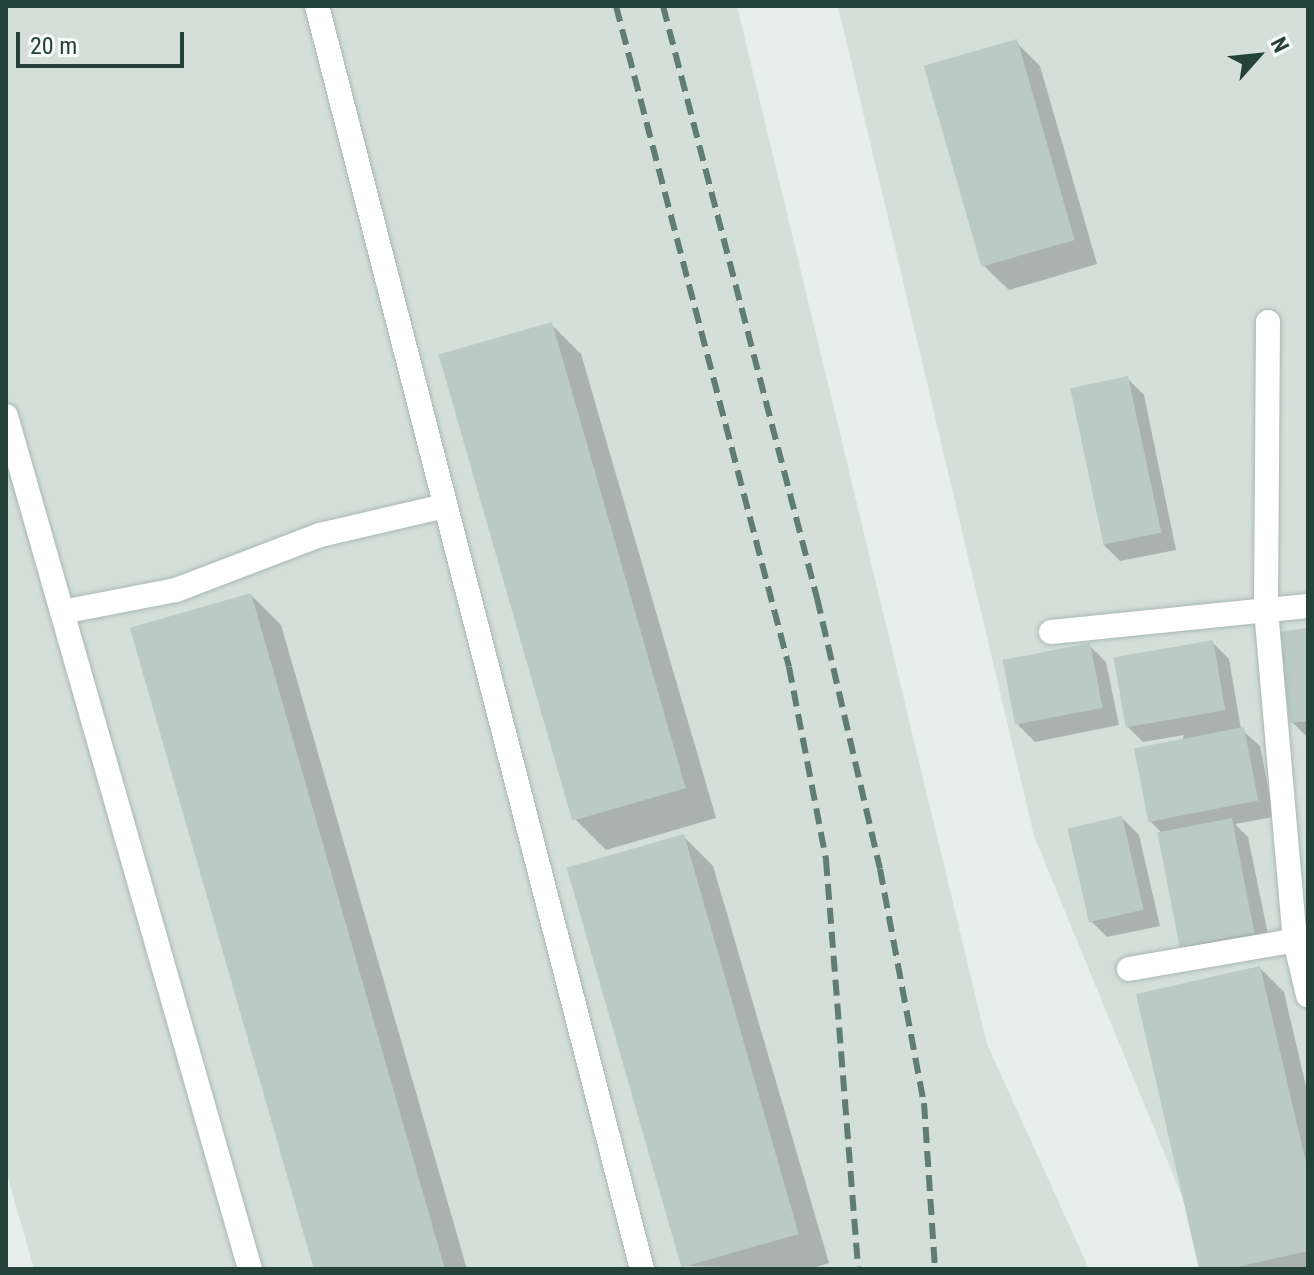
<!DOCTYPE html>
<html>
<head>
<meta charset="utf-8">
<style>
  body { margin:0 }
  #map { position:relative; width:1314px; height:1275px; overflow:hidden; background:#e6efeb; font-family:"Roboto Condensed",sans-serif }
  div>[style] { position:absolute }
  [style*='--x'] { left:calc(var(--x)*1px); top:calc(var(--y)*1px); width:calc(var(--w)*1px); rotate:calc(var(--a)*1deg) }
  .built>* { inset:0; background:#d4dfda }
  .shadow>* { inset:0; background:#0003 }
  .building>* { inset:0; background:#bbcac4; transform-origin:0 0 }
  .roads { filter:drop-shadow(0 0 2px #a8b8b2) drop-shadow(0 0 2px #a8b8b2) }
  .service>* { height:24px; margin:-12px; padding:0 12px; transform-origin:12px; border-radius:12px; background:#fff }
  .rail>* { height:6px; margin-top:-3px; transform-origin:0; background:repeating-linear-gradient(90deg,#5f7d75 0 16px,transparent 0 24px) }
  span { translate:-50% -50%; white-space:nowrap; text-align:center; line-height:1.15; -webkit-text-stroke:6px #f7fbf9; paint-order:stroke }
  .frame { position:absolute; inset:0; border:8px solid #24423a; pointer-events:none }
  .north { position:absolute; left:1218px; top:16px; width:80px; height:80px; -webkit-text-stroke:6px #f7fbf9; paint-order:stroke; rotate:63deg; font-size:22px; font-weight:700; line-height:32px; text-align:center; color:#24423a }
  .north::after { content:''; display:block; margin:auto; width:28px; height:36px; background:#24423a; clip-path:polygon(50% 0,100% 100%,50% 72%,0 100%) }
  .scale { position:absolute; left:16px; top:32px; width:168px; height:36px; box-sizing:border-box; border:4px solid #24423a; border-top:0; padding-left:10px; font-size:24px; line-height:28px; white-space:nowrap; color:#24423a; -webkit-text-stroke:6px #f7fbf9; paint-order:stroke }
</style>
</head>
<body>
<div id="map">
  <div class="built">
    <div style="clip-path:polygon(6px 6px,737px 6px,987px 1044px,1089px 1269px,34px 1269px,6px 1171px)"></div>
    <div style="clip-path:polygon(838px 6px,1308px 6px,1308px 1269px,1212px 1269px,1034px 836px)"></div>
  </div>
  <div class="shadow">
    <div style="clip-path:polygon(1016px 42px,1040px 66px,1097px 264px,1009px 290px,984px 266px)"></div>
    <div style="clip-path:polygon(551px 324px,581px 354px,716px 818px,606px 850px,575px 819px)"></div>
    <div style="clip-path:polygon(1127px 378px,1144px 395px,1176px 550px,1120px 561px,1103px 544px)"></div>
    <div style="clip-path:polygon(251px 595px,281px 625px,467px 1269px,318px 1269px)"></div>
    <div style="clip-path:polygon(1308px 630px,1308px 738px,1292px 722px)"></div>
    <div style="clip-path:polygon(1212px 642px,1229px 659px,1241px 729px,1260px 746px,1274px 817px,1235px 824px,1248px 837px,1271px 949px,1184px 947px,1163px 834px,1149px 820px,1184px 735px,1143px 742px,1126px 725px)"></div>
    <div style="clip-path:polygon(1089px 645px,1106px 662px,1119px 725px,1035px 742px,1018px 725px)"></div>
    <div style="clip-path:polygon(1122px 818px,1139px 835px,1160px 926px,1107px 937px,1090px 920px)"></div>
    <div style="clip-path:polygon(683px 836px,713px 866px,829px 1263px,810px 1269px,685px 1266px)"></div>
    <div style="clip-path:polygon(1260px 968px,1284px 992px,1308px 1095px,1308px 1269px,1201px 1269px)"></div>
  </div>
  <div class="building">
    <div style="left:1017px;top:39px;width:209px;height:97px;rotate:74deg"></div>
    <div style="left:552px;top:322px;width:485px;height:118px;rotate:74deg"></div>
    <div style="left:1128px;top:376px;width:160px;height:59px;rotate:78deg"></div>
    <div style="left:251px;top:593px;width:704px;height:126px;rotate:74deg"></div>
    <div style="clip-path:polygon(1308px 628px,1308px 721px,1290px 723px,1277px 632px)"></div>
    <div style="left:1213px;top:640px;width:71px;height:101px;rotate:80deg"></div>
    <div style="left:1090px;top:643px;width:66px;height:89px;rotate:79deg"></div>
    <div style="left:1244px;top:727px;width:75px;height:112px;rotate:79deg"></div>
    <div style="left:1122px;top:816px;width:96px;height:56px;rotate:77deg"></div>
    <div style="left:1232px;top:818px;width:117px;height:76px;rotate:79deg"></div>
    <div style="left:684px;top:834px;width:416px;height:122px;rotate:74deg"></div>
    <div style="clip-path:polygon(1260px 966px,1308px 1171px,1308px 1251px,1228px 1269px,1199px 1269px,1136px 994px)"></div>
  </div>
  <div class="roads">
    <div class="service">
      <div style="--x:317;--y:6;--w:1304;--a:75.57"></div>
      <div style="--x:1268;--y:322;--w:288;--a:90.4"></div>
      <div style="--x:1266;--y:610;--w:332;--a:85"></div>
      <div style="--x:1295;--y:941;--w:56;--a:76.5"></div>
      <div style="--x:6;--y:416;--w:887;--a:74.04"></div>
      <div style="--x:62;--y:612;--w:116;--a:-10.9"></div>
      <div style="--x:176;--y:590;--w:154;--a:-20.9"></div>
      <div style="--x:320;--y:535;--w:128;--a:-13.1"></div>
      <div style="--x:1051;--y:632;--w:258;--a:-5.8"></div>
      <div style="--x:1129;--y:969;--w:182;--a:-9.8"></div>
    </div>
  </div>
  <div class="rail">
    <div style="--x:616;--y:6;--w:683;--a:75.33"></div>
    <div style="--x:789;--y:667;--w:197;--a:79.1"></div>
    <div style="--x:826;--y:860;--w:410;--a:85.5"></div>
    <div style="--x:663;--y:6;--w:612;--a:75.42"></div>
    <div style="--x:817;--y:598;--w:278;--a:76.9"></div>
    <div style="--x:880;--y:869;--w:238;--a:79.4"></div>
    <div style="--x:924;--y:1103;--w:166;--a:86.2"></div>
  </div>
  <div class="frame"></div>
  <div class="north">N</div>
  <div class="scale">20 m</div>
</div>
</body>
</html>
